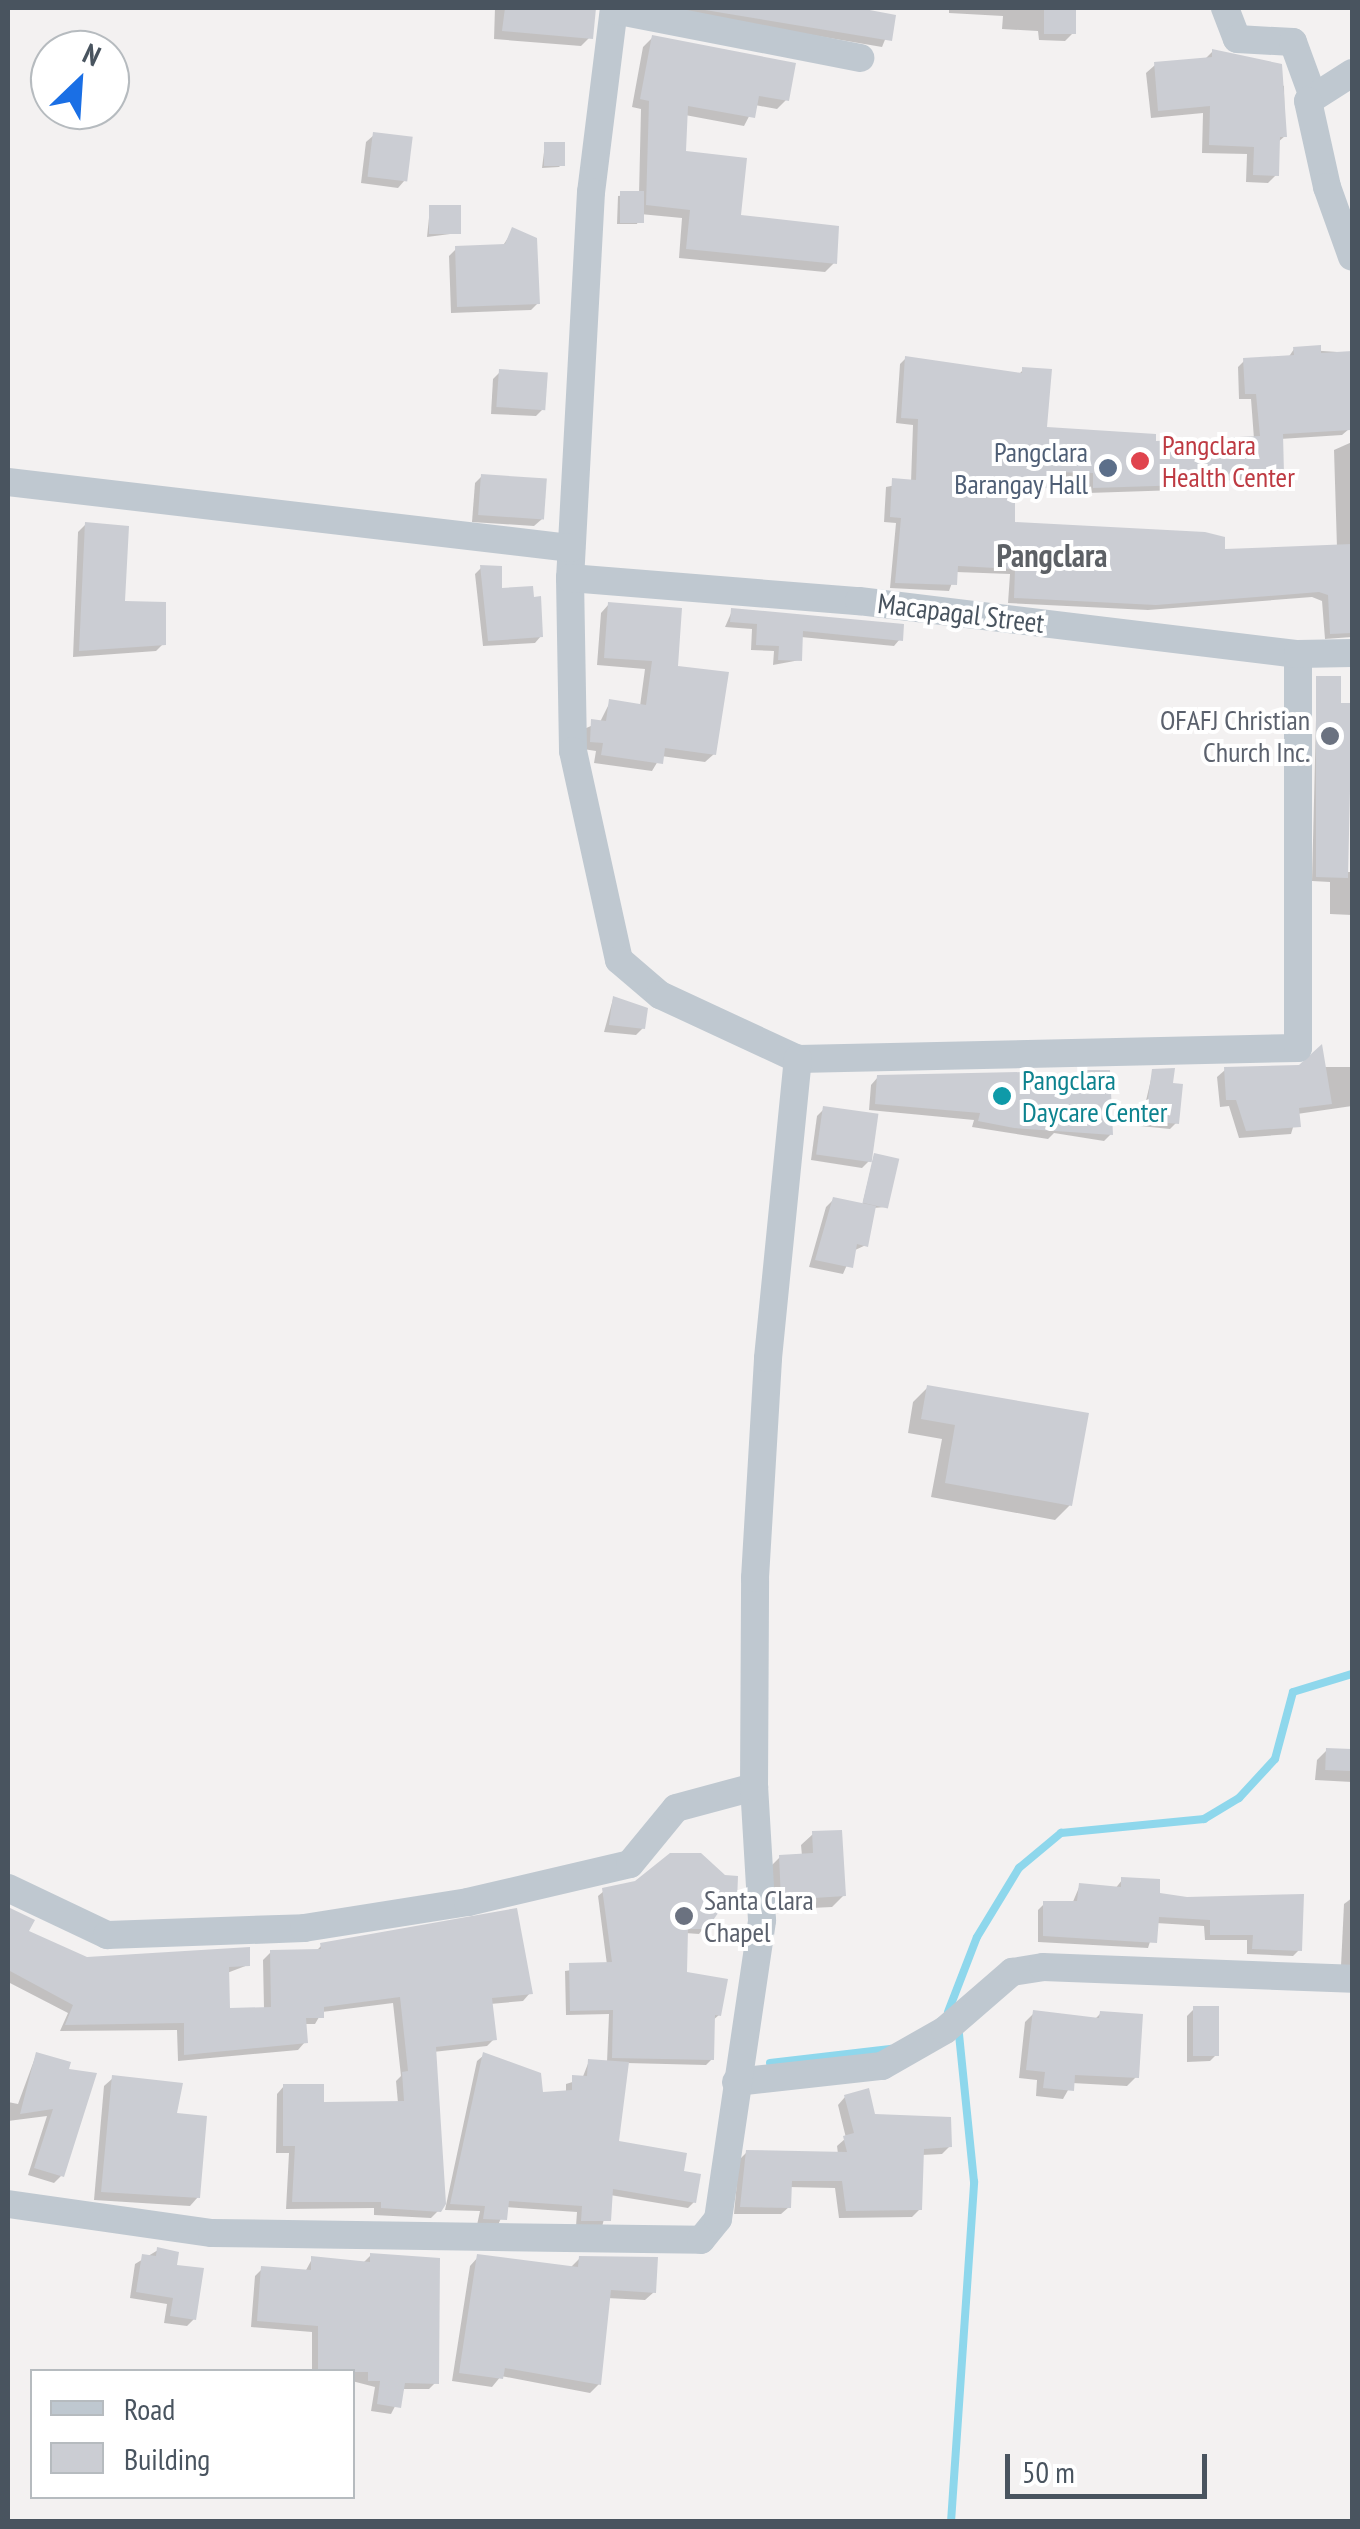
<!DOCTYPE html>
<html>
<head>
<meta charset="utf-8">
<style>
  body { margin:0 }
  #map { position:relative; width:1360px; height:2529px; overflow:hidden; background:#f3f1f1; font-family:"PT Sans Narrow",sans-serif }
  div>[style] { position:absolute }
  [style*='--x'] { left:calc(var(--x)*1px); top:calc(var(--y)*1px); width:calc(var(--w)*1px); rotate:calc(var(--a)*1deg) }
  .shadow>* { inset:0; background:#0003 }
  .stream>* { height:8px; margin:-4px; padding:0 4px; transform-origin:4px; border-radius:4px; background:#8ed7ec }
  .building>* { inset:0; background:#cbcdd3; transform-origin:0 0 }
  .minor>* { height:28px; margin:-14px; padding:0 14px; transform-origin:14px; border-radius:14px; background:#bfc8d0 }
  .dots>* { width:28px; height:28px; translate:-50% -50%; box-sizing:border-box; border:5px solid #fff; border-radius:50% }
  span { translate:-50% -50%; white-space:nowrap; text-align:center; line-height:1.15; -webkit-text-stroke:8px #fff; paint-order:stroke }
  .health-label { font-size:28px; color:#be3a42 }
  .left { translate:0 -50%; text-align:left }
  .service-label { font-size:28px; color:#4e5e75 }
  .right { translate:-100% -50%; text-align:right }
  .street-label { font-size:28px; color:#49545f }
  .worship-label { font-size:28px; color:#5b616d }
  .culture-label { font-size:28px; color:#0d838f }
  .quarter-label { font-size:32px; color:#5d6166; font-weight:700 }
  .frame { position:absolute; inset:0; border:10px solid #49545f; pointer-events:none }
  .legend { position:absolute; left:30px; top:2369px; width:325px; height:130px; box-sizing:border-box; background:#fff; border:2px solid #b6bbbf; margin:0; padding:12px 18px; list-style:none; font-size:30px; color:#49545f }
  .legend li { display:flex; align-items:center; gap:20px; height:50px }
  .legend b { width:50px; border:2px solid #b6bbbf }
  .north { position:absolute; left:30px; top:30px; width:100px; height:100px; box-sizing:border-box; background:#fff; border:2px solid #b6bbbf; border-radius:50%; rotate:25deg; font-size:28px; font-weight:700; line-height:40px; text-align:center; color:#49545f }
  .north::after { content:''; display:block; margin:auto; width:35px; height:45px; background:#1a6fe5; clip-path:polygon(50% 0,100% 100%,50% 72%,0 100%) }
  .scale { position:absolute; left:1005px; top:2454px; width:202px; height:45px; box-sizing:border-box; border:5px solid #49545f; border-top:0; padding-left:12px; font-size:30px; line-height:35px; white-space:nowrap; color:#49545f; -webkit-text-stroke:8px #fff; paint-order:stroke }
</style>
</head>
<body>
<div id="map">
  <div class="shadow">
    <div style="clip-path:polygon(495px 8px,594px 8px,590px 37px,581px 46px,494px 39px)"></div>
    <div style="clip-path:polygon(654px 8px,841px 8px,893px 20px,882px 47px)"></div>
    <div style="clip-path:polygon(949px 8px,1073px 8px,1072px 34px,1065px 41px,1039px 40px,1038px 31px,1002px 29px,1003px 16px,949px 13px)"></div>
    <div style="clip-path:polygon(652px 38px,786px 100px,777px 109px,755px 105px,744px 126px,685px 115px,684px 153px,738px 217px,834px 263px,825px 272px,679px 258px,682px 218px,640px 214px,637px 224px,617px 224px,618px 196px,639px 194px,641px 109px,632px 107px,643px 47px)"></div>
    <div style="clip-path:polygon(1213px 51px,1284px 86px,1285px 136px,1277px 143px,1276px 175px,1268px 183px,1246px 182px,1247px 154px,1202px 153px,1203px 113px,1151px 118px,1146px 73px,1155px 65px,1204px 60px)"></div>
    <div style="clip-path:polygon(374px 135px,405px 180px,398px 188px,361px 183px,366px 142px)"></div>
    <div style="clip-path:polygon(545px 144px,562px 164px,559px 167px,542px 168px)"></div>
    <div style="clip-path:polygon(430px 208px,458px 233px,427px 237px)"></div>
    <div style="clip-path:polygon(513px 230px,538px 303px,531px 310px,451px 313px,449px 256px,456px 249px,502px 247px)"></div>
    <div style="clip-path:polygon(1294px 349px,1352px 353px,1349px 429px,1342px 435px,1280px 439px,1281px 473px,1275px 479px,1214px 481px,1208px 489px,1088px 493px,1088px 479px,1048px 478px,1041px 494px,1013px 494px,1012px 524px,1222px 552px,1337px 548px,1334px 450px,1352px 442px,1352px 637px,1325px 639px,1322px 601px,1312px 597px,1148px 610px,1008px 603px,1010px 574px,956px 572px,949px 591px,890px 588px,896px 523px,884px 522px,886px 487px,911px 482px,913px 425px,896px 423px,900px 364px,906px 358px,1018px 375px,1023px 370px,1045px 429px,1153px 443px,1254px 439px,1251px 399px,1239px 399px,1238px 367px,1244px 361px,1288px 358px)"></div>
    <div style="clip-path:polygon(500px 372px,543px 409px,536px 416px,491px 414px,493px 379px)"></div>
    <div style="clip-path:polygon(482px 476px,542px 519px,534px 526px,472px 522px,475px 483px)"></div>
    <div style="clip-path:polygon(86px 524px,122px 604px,163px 644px,156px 651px,73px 657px,78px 532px)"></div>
    <div style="clip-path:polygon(481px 568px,499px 591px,531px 599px,541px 636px,535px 643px,483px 646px,475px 574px)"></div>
    <div style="clip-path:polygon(609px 604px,676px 668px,714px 754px,705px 762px,661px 756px,652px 771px,594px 763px,596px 751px,583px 749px,584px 729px,600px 722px,610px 702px,640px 706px,645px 669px,597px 665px,601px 613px)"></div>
    <div style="clip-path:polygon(732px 611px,900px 639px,894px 646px,801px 637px,800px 660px,773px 665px,774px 651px,751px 650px,752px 629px,725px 627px)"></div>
    <div style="clip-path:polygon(1317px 679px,1339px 706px,1352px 705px,1346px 872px,1352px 872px,1352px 915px,1330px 914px,1330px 882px,1312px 881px)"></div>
    <div style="clip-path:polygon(613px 999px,643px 1028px,636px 1035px,604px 1032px)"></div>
    <div style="clip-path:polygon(1323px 1067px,1352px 1067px,1352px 1106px,1297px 1114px,1291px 1134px,1239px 1138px,1229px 1106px,1220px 1107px,1217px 1077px,1225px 1070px)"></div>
    <div style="clip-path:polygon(1153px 1071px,1176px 1123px,1170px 1129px,1140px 1126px)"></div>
    <div style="clip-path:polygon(1080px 1073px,1111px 1134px,1104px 1141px,1054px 1133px,1048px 1139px,972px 1127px,974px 1120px,869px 1110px,871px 1085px,878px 1077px,1073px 1087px)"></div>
    <div style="clip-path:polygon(824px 1109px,869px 1161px,862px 1168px,811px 1160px,817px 1116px)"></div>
    <div style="clip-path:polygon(874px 1156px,886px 1207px,873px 1208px,866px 1245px,853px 1251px,843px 1274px,809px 1267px,826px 1207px,833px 1200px,862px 1206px)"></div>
    <div style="clip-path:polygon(928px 1387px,1070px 1505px,1055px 1520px,931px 1497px,942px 1439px,908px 1433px,913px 1402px)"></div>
    <div style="clip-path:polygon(1327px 1750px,1352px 1753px,1352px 1782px,1315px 1780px,1317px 1760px)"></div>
    <div style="clip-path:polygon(813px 1834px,843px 1896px,832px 1907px,771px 1910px,769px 1868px,780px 1857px,802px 1856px,801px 1845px)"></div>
    <div style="clip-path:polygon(1122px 1880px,1157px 1895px,1299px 1950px,1293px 1956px,1247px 1954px,1247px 1940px,1205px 1940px,1204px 1926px,1156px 1923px,1148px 1948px,1038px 1942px,1038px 1910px,1044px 1904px,1072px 1904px,1080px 1885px,1115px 1889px)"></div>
    <div style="clip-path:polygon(604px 1891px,735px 1901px,719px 1907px,699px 1934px,685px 1933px,684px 1974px,719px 2015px,712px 2021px,712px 2059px,706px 2065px,626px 2063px,616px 2143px,682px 2173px,694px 2202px,688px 2208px,610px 2195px,602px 2227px,576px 2226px,577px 2212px,506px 2207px,498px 2225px,477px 2225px,480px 2211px,445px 2210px,477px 2061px,484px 2055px,541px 2094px,566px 2093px,566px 2084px,582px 2079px,589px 2061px,607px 2062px,609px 2014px,566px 2015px,565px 1971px,607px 1965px,598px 1896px)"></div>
    <div style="clip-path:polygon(1352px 1898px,1352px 1967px,1341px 1966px,1344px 1904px)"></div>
    <div style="clip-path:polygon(8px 1909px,31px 1921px,26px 1933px,86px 1960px,248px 1965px,227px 1973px,227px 2010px,264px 2009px,263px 1960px,271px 1952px,315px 1952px,321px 1946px,530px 1993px,523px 2001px,490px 2004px,494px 2039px,487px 2046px,433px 2052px,439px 2210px,431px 2218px,374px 2215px,374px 2208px,286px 2209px,289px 2153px,276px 2153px,277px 2094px,284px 2086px,321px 2104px,398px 2103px,396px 2081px,401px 2076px,393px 2003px,322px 2012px,315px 2024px,304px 2024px,305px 2042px,298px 2050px,178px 2061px,177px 2030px,60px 2031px,68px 2013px,8px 1982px)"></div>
    <div style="clip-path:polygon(1194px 2009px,1217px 2054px,1210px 2061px,1187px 2062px,1187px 2016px)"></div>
    <div style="clip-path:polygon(1034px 2013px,1094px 2020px,1101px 2013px,1136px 2077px,1127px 2086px,1072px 2083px,1063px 2099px,1036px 2096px,1037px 2080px,1019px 2078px,1025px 2022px)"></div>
    <div style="clip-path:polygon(36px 2055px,68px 2064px,62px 2175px,54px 2183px,28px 2175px,47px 2116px,8px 2121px,8px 2102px,18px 2104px)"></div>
    <div style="clip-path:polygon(113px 2078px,174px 2116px,198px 2197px,190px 2206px,94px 2200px,104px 2086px)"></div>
    <div style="clip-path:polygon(845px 2097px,873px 2117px,948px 2119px,950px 2146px,942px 2154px,922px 2155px,920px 2209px,912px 2217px,839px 2218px,835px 2188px,789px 2187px,789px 2207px,781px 2214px,734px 2214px,739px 2160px,747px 2152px,838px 2154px,837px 2146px,846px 2138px,838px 2105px)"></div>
    <div style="clip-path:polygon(158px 2250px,174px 2267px,194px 2319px,187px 2326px,164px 2323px,167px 2304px,130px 2298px,135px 2264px)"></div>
    <div style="clip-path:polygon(371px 2255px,436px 2382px,429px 2389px,404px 2389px,391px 2414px,371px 2411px,375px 2387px,352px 2381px,352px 2372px,312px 2372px,312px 2332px,251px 2327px,255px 2276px,262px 2269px,305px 2272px,312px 2259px,363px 2263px)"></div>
    <div style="clip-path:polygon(478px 2257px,571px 2267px,580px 2258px,654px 2292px,645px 2300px,607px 2298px,599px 2384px,590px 2393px,501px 2376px,492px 2387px,452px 2381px,470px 2266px)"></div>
  </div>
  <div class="stream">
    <div style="--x:948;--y:2012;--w:80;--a:-68.9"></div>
    <div style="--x:977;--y:1937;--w:81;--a:-58.7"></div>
    <div style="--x:1019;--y:1868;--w:55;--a:-39.8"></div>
    <div style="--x:1061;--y:1833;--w:144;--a:-5.6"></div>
    <div style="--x:1204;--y:1819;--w:41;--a:-31"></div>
    <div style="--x:1239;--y:1798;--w:53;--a:-47.3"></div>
    <div style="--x:1275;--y:1759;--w:69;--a:-75"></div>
    <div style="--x:1293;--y:1692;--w:62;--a:-17"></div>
    <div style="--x:770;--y:2063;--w:121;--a:-6.7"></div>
    <div style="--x:951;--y:2522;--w:341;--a:-86.1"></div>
    <div style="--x:974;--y:2182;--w:149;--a:-95.8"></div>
  </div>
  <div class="building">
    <div style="clip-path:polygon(505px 8px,596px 8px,593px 39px,502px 31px)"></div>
    <div style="clip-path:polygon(693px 8px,859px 8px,896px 15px,892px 41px)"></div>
    <div style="left:1044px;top:8px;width:32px;height:26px"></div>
    <div style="clip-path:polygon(652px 35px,796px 63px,789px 101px,759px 96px,755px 118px,688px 106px,686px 151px,747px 158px,741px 215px,839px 226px,837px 264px,686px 249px,690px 210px,646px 205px,649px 101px,640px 99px)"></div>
    <div style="clip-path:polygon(1212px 49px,1282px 64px,1287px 137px,1280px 137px,1279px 176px,1253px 175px,1254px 147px,1209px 145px,1210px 106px,1158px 111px,1154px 62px,1212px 57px)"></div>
    <div style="left:373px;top:132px;width:40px;height:45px;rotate:7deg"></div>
    <div style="left:544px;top:142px;width:21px;height:24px"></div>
    <div style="left:620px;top:191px;width:24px;height:32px"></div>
    <div style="left:461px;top:205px;width:29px;height:32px;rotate:90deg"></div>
    <div style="clip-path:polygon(512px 227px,537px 238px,540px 304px,457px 307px,455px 246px,505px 244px)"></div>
    <div style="clip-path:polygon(1321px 345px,1321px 353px,1352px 351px,1351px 430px,1283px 434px,1284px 474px,1217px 476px,1217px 484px,1093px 488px,1093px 473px,1050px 472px,1050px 488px,1015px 489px,1015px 522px,1205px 532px,1225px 537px,1225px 549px,1352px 544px,1352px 633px,1330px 634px,1328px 595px,1319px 592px,1156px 605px,1014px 598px,1015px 569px,958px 566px,957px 585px,895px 583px,901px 518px,890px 517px,892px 478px,916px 480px,918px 419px,901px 418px,905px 356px,1022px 373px,1022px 367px,1052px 369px,1047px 427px,1156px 434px,1156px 441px,1260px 436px,1256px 394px,1245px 394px,1243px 358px,1294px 355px,1293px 347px)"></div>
    <div style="left:499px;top:369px;width:49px;height:38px;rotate:4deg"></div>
    <div style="left:481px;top:474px;width:66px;height:41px;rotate:4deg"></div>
    <div style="clip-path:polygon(85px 522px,129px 526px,125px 601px,166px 602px,166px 645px,79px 651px)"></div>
    <div style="clip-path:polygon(480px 565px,502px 566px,502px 588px,533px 586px,534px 597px,541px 596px,543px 637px,488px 641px)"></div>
    <div style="clip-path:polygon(608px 602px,682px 608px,678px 666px,729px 672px,716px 755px,665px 748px,663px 764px,601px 755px,603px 743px,590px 742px,591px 719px,606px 721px,609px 699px,646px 705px,652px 661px,604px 658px)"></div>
    <div style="clip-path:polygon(731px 608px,904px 624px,903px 641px,803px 631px,802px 661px,778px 660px,779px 646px,756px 645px,757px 624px,730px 622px)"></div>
    <div style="clip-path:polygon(1316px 676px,1341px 676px,1341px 703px,1352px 703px,1348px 878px,1316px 877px)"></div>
    <div style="clip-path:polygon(613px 996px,648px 1008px,645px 1029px,609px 1025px)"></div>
    <div style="clip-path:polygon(1322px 1044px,1332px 1104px,1299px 1108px,1301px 1127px,1246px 1131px,1236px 1100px,1226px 1100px,1224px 1067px,1299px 1065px)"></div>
    <div style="clip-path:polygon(1175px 1068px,1173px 1083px,1183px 1084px,1179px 1124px,1145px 1121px,1152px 1069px)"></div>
    <div style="clip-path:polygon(1079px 1070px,1110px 1070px,1113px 1135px,1014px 1128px,978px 1121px,980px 1113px,875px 1104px,877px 1075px,1023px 1072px,1080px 1086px)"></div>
    <div style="left:823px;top:1106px;width:56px;height:49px;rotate:8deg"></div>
    <div style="left:874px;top:1153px;width:26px;height:51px;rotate:13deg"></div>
    <div style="clip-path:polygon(833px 1197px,876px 1206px,868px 1247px,857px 1244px,853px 1268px,815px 1260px)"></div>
    <div style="clip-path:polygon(927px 1385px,1089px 1413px,1072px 1506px,945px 1483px,955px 1425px,921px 1419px)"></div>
    <div style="left:1326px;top:1748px;width:26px;height:22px;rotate:2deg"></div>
    <div style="clip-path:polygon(842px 1830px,846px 1896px,781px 1900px,779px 1855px,813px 1853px,812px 1831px)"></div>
    <div style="clip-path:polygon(670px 1853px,701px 1853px,725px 1875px,738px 1876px,737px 1902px,725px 1903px,707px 1929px,688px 1929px,687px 1972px,728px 1979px,721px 2016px,715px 2015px,714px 2060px,612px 2058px,613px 2010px,570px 2011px,569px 1963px,612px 1962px,602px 1888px,635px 1881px)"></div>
    <div style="clip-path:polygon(1121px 1877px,1160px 1879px,1160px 1893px,1187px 1897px,1304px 1894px,1302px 1951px,1252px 1949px,1253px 1935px,1210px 1935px,1210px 1920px,1159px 1917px,1157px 1943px,1043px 1936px,1043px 1901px,1077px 1901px,1079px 1883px,1121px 1887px)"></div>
    <div style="clip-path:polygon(8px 1907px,35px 1920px,29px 1931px,87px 1957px,250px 1947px,250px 1966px,229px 1967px,230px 2008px,271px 2007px,270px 1950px,321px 1949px,320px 1943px,517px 1908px,533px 1994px,492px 1998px,497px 2040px,436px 2047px,446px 2204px,441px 2212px,381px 2208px,381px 2202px,292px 2202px,295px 2146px,283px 2146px,283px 2084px,324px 2084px,324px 2102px,404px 2101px,402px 2072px,408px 2071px,400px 1997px,324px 2007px,324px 2018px,306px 2018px,308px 2043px,184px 2055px,184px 2023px,65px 2025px,73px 2005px,10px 1971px,8px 1977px)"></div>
    <div style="left:1193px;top:2006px;width:26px;height:50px"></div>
    <div style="clip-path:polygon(1033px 2010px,1099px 2018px,1100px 2011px,1143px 2014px,1139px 2078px,1075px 2075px,1074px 2091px,1043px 2088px,1045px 2072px,1026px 2070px)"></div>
    <div style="clip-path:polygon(36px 2052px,71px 2062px,69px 2069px,97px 2073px,64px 2177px,34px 2168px,53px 2109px,20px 2114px)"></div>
    <div style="clip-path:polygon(483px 2052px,541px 2073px,543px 2092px,572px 2090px,572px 2075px,587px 2076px,588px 2059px,629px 2062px,619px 2141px,687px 2153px,684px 2171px,701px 2174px,696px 2203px,613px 2189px,611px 2221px,581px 2221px,582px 2206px,509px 2201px,507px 2220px,483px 2219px,485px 2206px,450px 2204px)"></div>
    <div style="clip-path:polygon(112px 2075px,183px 2083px,177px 2113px,207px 2116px,200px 2198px,101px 2192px)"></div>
    <div style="clip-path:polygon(869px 2088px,875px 2114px,951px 2117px,952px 2147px,924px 2149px,922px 2210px,846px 2211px,842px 2181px,792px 2181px,791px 2208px,740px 2207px,746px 2150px,847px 2152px,843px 2136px,854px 2133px,844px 2095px)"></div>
    <div style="clip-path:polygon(157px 2247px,179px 2252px,177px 2265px,204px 2268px,196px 2320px,170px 2316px,173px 2298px,136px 2292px,142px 2254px,156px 2256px)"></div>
    <div style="clip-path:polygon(370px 2253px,440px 2258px,439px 2384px,405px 2383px,401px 2408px,377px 2404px,380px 2381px,368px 2381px,368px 2372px,318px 2372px,318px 2326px,257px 2321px,261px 2266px,311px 2270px,311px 2256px,370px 2262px)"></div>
    <div style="clip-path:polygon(477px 2254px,578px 2267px,579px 2256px,658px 2257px,656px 2293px,611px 2290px,601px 2385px,505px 2368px,503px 2379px,459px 2373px)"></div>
  </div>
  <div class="minor">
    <div style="--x:614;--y:8;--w:185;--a:97.1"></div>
    <div style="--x:591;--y:192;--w:387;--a:93.1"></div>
    <div style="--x:570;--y:578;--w:173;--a:89"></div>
    <div style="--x:573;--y:751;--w:214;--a:77.6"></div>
    <div style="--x:619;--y:960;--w:54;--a:40.5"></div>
    <div style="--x:660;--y:995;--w:152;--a:24.9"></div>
    <div style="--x:798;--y:1059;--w:500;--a:-1.26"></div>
    <div style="--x:1298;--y:1048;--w:394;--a:-90"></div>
    <div style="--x:1225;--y:8;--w:33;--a:69"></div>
    <div style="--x:1237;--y:39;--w:56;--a:3.1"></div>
    <div style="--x:1293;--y:42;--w:55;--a:69.9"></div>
    <div style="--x:614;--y:10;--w:251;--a:11"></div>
    <div style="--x:1352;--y:73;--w:52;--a:147.5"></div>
    <div style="--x:1308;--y:101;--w:88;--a:77.5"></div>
    <div style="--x:1327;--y:187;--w:74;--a:70.3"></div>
    <div style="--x:8;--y:482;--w:567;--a:6.69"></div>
    <div style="--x:570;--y:578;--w:290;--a:4.6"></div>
    <div style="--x:859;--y:601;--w:442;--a:6.9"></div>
    <div style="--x:1298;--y:654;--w:54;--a:-1.1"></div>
    <div style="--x:8;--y:1888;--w:110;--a:25.4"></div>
    <div style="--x:107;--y:1935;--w:197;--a:-2"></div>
    <div style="--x:304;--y:1928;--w:166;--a:-9"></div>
    <div style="--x:468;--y:1902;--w:166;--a:-13.2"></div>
    <div style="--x:630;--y:1864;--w:72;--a:-50.6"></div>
    <div style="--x:676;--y:1808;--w:81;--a:-15.1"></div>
    <div style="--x:736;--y:2082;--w:147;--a:-6.3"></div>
    <div style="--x:882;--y:2066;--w:73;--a:-29.7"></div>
    <div style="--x:945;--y:2030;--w:89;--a:-40.9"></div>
    <div style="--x:1012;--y:1972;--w:31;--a:-9"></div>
    <div style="--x:1043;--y:1967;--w:309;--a:2.2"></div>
    <div style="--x:8;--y:2204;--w:206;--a:8.1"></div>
    <div style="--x:212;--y:2233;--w:489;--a:0.8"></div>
    <div style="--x:701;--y:2240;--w:27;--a:-51"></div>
    <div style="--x:718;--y:2219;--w:302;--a:-81.6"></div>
    <div style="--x:762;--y:1920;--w:133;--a:-93.4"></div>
    <div style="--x:754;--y:1787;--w:209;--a:-89.7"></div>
    <div style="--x:755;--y:1578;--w:220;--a:-86.6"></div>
    <div style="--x:768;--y:1358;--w:301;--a:-84.3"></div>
  </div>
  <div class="dots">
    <div style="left:1140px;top:461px;background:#e0444e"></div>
    <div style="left:1108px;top:468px;background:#5c6f8a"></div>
    <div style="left:1330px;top:736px;background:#6b7280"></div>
    <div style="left:1002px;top:1096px;background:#0f9aa8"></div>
    <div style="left:684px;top:1916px;background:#6b7280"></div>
  </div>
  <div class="health-label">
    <span class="left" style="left:1162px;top:461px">Pangclara<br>Health Center</span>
  </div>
  <div class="service-label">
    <span class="right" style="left:1088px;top:468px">Pangclara<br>Barangay Hall</span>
  </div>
  <div class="street-label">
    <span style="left:961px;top:613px;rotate:7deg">Macapagal Street</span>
  </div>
  <div class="worship-label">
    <span class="right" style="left:1310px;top:736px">OFAFJ Christian<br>Church Inc.</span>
    <span class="left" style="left:704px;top:1916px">Santa Clara<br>Chapel</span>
  </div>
  <div class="culture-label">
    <span class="left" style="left:1022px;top:1096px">Pangclara<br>Daycare Center</span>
  </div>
  <div class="quarter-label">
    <span style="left:1052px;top:555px">Pangclara</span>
  </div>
  <div class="frame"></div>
  <ul class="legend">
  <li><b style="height:12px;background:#bfc8d0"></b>Road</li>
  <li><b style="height:28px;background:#cbcdd3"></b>Building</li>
  </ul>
  <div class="north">N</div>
  <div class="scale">50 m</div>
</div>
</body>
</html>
